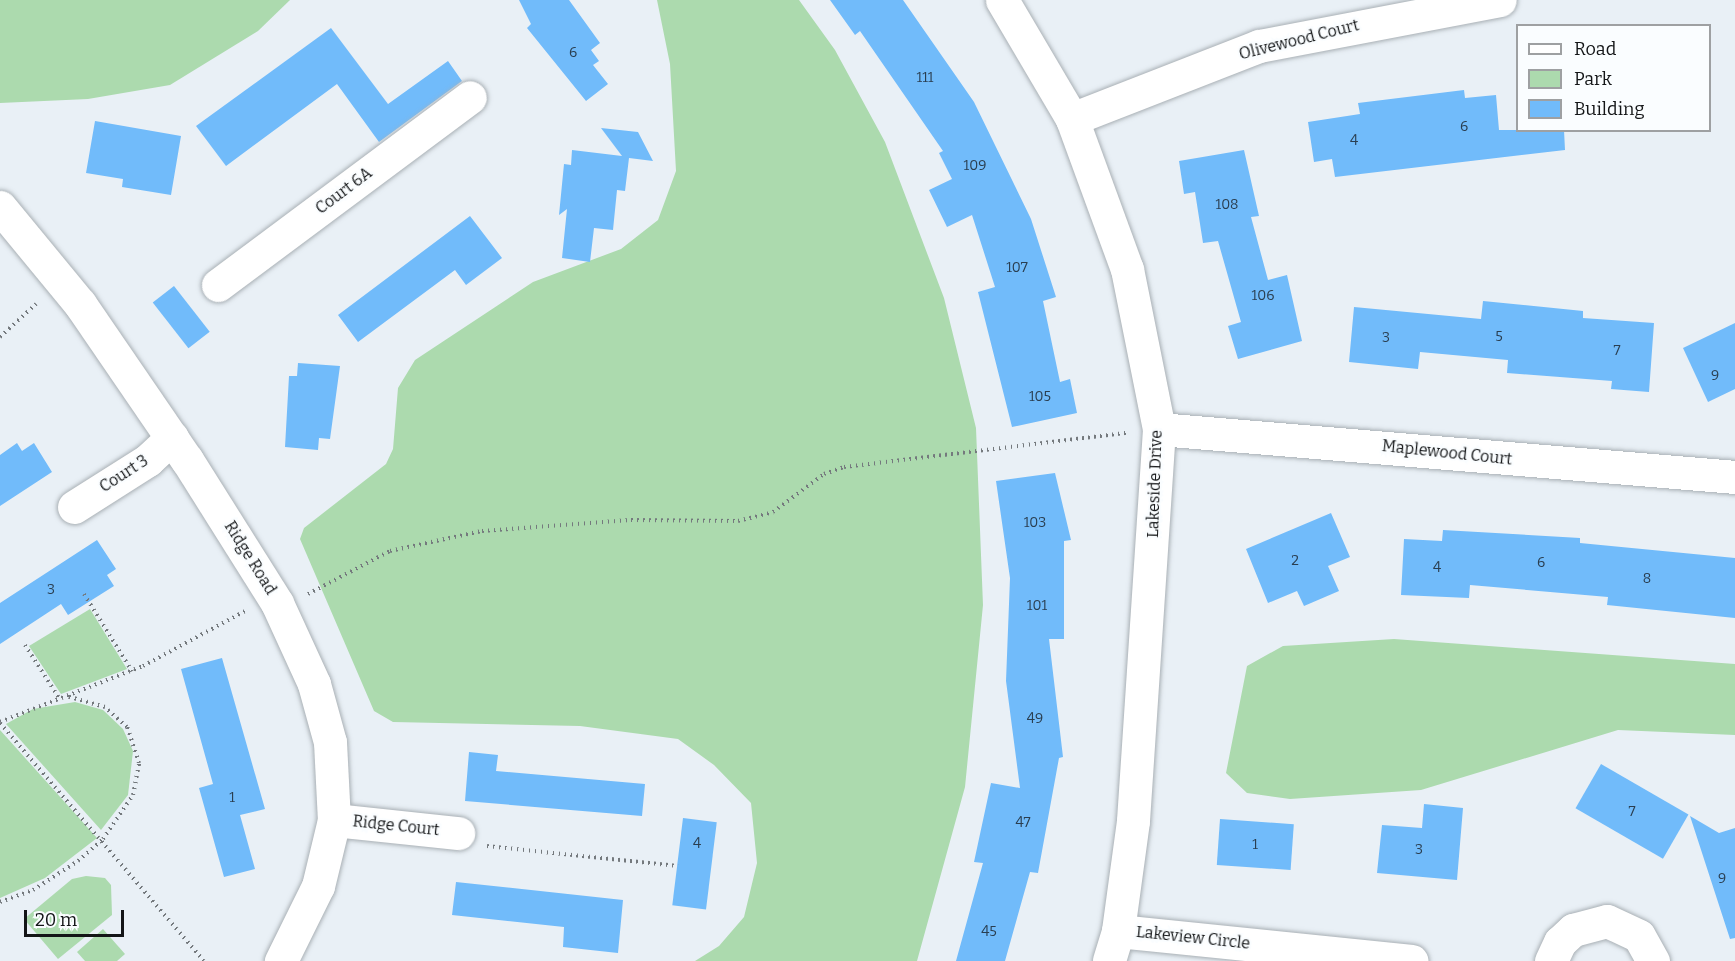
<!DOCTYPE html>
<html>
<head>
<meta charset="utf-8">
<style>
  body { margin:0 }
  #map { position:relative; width:1735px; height:961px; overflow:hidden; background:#e9f0f6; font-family:Bitter,serif }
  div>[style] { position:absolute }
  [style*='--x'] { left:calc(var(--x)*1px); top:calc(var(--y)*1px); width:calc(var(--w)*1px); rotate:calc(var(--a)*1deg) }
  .green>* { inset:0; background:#acdaae }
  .building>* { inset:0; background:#71bbfa; transform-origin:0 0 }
  .path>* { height:4px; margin-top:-2px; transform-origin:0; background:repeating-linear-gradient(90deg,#74797d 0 1.5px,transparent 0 6px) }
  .roads { filter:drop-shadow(0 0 2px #a9b0b5) drop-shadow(0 0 2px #a9b0b5) }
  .minor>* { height:33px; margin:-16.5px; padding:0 16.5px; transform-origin:16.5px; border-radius:16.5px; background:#fff }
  span { translate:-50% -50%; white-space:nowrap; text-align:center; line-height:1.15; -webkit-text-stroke:4.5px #fafdff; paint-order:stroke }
  .number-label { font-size:14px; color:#2a3e50 }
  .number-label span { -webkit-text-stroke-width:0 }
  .street-label { font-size:16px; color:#131517 }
  .legend { position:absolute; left:1516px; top:24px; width:195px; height:108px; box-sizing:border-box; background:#fafdff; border:2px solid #9ea0a2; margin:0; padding:8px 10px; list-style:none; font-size:18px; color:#131517 }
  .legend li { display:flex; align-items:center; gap:12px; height:30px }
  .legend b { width:30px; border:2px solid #9ea0a2 }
  .scale { position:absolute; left:24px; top:910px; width:100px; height:27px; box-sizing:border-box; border:3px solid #131517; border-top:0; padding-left:8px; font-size:18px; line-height:21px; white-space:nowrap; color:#131517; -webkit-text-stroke:4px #fafdff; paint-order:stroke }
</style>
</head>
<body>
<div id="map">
  <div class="green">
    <div style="clip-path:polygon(0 0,290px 0,258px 31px,170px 85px,88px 99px,0 103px)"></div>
    <div style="clip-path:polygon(657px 0,799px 0,835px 50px,885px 142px,944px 298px,976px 428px,983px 605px,965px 787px,917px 961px,695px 961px,719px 946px,744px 917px,757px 863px,751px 803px,714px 765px,678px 739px,580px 726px,393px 722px,374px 711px,300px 539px,304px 528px,386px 464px,393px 449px,398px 388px,415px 360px,533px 282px,621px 249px,658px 220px,676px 171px,670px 64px)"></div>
    <div style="clip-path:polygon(90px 609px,127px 669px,61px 694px,29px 646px)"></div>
    <div style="clip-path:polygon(1394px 639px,1735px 664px,1735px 735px,1618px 730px,1421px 790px,1290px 799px,1247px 793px,1226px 773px,1247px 666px,1283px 646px)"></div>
    <div style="clip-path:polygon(75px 702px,103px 710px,123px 729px,133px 751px,128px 795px,101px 830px,6px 724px,33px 709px)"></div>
    <div style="clip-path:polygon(0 730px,97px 838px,45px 878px,0 898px)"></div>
    <div style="clip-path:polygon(86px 876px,105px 878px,111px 885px,112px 915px,58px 959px,24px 919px,72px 879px)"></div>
    <div style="clip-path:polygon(103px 929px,125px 954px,117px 961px,85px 961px,77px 952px)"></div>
  </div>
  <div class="building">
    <div style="clip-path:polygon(519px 0,569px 0,600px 43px,591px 50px,599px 61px,593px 65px,608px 84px,586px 101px,527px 28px,531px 24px)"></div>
    <div style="clip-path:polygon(830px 0,903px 0,974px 102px,1031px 219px,1056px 297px,1043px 301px,1060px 382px,1070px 379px,1077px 413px,1012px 427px,978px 292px,995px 287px,972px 215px,947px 227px,929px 190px,952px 179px,939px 153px,943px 151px,860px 31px,855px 35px)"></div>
    <div style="clip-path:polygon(331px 28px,388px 104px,448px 61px,462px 81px,379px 142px,337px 84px,226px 166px,196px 126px)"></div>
    <div style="clip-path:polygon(1464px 90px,1465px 98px,1496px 95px,1499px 130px,1564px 130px,1565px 150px,1335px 177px,1332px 159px,1314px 162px,1308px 122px,1360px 114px,1358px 103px)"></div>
    <div style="clip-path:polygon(95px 121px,181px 136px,171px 195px,122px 187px,123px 179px,86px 173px)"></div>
    <div style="clip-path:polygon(601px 128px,638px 132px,653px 161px,629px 158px,625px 191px,617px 190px,613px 230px,594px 228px,590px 262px,562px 258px,567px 209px,559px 215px,564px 164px,571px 165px,572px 150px,622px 156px)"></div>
    <div style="clip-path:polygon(1244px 150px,1259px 216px,1251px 217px,1268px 280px,1287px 275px,1302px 341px,1238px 359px,1228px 326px,1241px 322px,1218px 241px,1203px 243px,1195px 192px,1184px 194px,1179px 161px)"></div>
    <div style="clip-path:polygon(470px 216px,502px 258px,466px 285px,455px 270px,358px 342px,338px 315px)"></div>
    <div style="left:174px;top:286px;width:58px;height:27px;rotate:52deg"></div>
    <div style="clip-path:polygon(1483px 301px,1583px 311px,1583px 318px,1654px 323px,1649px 392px,1611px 389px,1612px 381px,1507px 373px,1508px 360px,1420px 352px,1418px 369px,1349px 362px,1354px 307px,1481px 319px)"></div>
    <div style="clip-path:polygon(1735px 323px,1735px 389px,1708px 402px,1683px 348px)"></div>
    <div style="clip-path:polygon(298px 363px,340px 366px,330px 439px,319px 438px,318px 450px,285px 447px,289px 376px,297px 376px)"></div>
    <div style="clip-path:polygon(17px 443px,22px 451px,34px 443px,52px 472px,0 506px,0 455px)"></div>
    <div style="clip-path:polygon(1055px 473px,1071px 540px,1064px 541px,1064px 639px,1049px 639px,1063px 757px,1059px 758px,1038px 873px,1030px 872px,1005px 961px,956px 961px,983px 863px,974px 862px,991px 783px,1020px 788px,1006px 681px,1010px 578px,996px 481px)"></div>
    <div style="clip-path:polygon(1331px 513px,1350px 557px,1328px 566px,1339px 591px,1304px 606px,1297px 591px,1268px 603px,1246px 549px)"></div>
    <div style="clip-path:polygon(1443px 530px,1580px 538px,1580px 543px,1735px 558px,1735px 618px,1607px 605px,1608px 597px,1470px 585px,1469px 598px,1401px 595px,1404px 539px,1442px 541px)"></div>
    <div style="clip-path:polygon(97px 540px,116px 569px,107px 575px,114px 586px,68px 615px,61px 604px,0 644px,0 603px)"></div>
    <div style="clip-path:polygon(222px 658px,265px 809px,240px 815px,255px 869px,224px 877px,199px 788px,213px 784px,181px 669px)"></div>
    <div style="clip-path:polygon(469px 752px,498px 755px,496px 771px,645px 784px,642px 816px,465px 801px)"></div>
    <div style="left:1601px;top:764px;width:101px;height:51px;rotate:30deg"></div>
    <div style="clip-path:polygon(1424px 804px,1463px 808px,1457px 880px,1377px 873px,1382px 825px,1422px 828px)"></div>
    <div style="clip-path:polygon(1690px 816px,1719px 833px,1735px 828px,1735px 938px,1730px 939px)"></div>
    <div style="left:683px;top:818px;width:34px;height:88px;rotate:7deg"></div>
    <div style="left:1220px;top:819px;width:74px;height:46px;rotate:4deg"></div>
    <div style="clip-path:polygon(456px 882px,623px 900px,618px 953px,563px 947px,564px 927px,452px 915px)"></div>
  </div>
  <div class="path">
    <div style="--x:0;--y:337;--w:49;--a:-42.5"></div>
    <div style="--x:84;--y:594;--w:91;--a:58.1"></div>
    <div style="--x:308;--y:594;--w:93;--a:-27.7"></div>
    <div style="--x:390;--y:551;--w:94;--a:-12.3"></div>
    <div style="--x:482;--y:531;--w:149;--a:-4.2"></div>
    <div style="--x:631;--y:520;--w:107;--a:0.5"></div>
    <div style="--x:738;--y:521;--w:36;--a:-14"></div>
    <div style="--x:773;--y:512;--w:64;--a:-36.7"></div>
    <div style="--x:824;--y:474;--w:21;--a:-19"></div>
    <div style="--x:844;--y:467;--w:285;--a:-6.9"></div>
    <div style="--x:25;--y:645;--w:63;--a:57.3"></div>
    <div style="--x:0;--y:722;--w:154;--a:-21.4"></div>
    <div style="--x:143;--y:666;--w:116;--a:-28.3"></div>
    <div style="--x:0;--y:723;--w:313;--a:49.4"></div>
    <div style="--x:487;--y:846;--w:192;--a:6"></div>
    <div style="--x:0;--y:902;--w:35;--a:-20"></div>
    <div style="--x:33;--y:890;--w:54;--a:-32.8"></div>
    <div style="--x:78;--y:861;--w:33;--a:-41"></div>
    <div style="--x:103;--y:839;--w:53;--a:-55.7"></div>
    <div style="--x:133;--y:795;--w:33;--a:-79"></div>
    <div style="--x:139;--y:763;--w:38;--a:-108"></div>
    <div style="--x:127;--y:727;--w:30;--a:-138"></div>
    <div style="--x:105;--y:707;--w:40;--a:-164"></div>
  </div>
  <div class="roads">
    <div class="minor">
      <div style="--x:1002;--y:0;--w:138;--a:59.5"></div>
      <div style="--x:1072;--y:119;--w:160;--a:69.9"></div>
      <div style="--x:1127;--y:269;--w:163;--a:78.7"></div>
      <div style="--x:1159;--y:429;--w:393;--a:93.8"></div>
      <div style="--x:1133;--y:821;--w:111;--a:97.8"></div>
      <div style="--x:1118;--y:931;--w:31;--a:107"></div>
      <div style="--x:1072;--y:119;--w:201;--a:-21.3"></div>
      <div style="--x:1259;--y:46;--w:245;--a:-10.8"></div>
      <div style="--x:0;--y:207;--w:126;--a:50.5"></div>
      <div style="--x:80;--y:304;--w:189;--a:55.6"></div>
      <div style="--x:187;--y:460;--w:169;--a:57.8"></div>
      <div style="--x:277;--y:603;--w:89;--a:65.4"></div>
      <div style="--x:314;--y:684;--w:60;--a:74.6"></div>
      <div style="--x:330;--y:742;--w:78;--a:87.1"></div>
      <div style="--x:334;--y:820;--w:68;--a:103.6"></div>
      <div style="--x:318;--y:886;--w:84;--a:116.3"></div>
      <div style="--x:218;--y:285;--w:314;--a:-36.7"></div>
      <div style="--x:1159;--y:429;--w:578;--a:4.76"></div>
      <div style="--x:74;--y:507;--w:88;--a:-32.4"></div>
      <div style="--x:148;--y:460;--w:33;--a:-43"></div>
      <div style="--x:334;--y:820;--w:125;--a:6"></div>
      <div style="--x:1118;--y:931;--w:295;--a:5.8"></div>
      <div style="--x:1551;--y:961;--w:21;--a:-65"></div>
      <div style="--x:1560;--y:942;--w:18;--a:-43"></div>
      <div style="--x:1573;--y:930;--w:35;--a:-15"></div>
      <div style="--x:1607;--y:921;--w:35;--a:25"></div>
      <div style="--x:1639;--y:936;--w:29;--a:61"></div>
    </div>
  </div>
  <div class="number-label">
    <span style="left:573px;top:53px">6</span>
    <span style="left:925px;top:78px">111</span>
    <span style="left:1464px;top:127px">6</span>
    <span style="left:1354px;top:141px">4</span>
    <span style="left:975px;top:166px">109</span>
    <span style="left:1227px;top:205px">108</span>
    <span style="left:1017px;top:268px">107</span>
    <span style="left:1263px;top:296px">106</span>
    <span style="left:1499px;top:337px">5</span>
    <span style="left:1386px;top:338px">3</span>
    <span style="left:1617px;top:351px">7</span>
    <span style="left:1715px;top:376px">9</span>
    <span style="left:1040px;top:397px">105</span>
    <span style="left:1035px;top:523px">103</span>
    <span style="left:1295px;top:561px">2</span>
    <span style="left:1541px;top:563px">6</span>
    <span style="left:1437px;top:568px">4</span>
    <span style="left:1647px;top:579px">8</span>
    <span style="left:51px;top:590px">3</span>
    <span style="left:1037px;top:606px">101</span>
    <span style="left:1035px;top:719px">49</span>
    <span style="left:232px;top:798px">1</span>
    <span style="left:1632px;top:812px">7</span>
    <span style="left:1023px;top:823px">47</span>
    <span style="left:697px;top:844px">4</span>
    <span style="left:1255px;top:845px">1</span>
    <span style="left:1419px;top:850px">3</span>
    <span style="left:1722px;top:879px">9</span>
    <span style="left:989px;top:932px">45</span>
  </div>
  <div class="street-label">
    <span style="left:1299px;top:40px;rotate:-14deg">Olivewood Court</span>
    <span style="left:344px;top:191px;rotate:-37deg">Court 6A</span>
    <span style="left:1447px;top:453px;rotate:6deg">Maplewood Court</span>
    <span style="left:124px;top:474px;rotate:-33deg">Court 3</span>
    <span style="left:1155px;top:484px;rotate:-88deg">Lakeside Drive</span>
    <span style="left:250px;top:558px;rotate:58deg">Ridge Road</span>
    <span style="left:396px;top:826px;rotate:6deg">Ridge Court</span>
    <span style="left:1193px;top:938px;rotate:6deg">Lakeview Circle</span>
  </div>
  <ul class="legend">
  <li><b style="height:8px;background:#fff"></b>Road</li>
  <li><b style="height:16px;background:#acdaae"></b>Park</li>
  <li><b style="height:16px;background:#71bbfa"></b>Building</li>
  </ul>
  <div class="scale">20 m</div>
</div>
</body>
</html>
